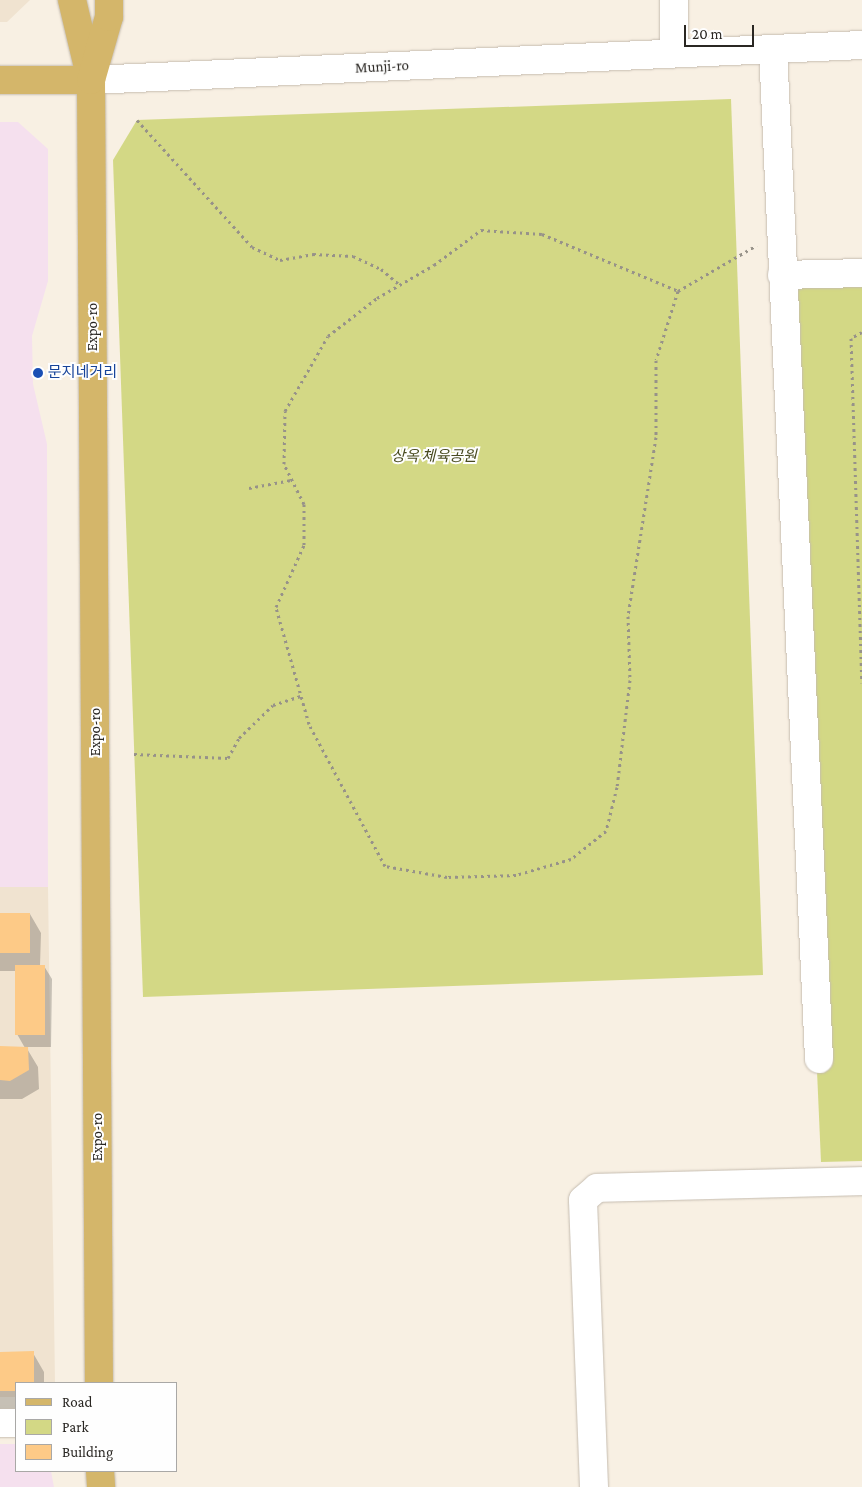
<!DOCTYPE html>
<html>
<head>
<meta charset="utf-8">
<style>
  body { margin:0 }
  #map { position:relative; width:862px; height:1487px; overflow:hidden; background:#f8f0e3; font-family:"Crimson Pro","Noto Sans KR",serif }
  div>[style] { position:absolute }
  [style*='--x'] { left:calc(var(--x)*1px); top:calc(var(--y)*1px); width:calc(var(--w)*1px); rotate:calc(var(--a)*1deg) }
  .built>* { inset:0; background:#f0e3d0 }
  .industrial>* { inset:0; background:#f5e0ee }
  .green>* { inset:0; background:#d3d885 }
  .shadow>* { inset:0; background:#0003 }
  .building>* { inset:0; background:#fdca87; transform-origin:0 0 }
  .path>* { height:3px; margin-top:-1.5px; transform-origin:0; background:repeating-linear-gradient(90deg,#979289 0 2.5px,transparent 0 6.5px) }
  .roads { filter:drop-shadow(0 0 1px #c5bcb0) drop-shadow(0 0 1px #c5bcb0) }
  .minor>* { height:28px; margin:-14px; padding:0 14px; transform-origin:14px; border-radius:14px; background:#fff }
  .major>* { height:28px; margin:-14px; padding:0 14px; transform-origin:14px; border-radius:14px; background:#d4b66a }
  .dots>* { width:14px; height:14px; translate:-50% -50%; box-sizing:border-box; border:2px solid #fefefe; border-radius:50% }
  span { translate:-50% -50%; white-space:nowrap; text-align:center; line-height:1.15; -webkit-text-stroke:4px #fefefe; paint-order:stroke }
  .street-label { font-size:15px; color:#2a2723 }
  .transit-label { font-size:15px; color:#164399 }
  .left { translate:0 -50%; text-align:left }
  .park-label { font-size:15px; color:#494b20; font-style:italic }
  .legend { position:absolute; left:15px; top:1382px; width:162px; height:90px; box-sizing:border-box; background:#fefefe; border:1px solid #a9a8a6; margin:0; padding:6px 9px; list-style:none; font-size:15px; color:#2a2723 }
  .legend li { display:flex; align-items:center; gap:10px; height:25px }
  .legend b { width:25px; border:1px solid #a9a8a6 }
  .scale { position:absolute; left:684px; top:25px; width:70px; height:22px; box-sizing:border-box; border:2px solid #2a2723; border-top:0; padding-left:6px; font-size:15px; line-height:18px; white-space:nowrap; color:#2a2723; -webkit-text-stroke:4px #fefefe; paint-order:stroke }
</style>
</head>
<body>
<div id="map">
  <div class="built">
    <div style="clip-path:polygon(0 0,30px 0,7px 22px,0 22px)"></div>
    <div style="clip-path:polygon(0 887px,48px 887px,55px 1383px,16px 1383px,16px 1397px,0 1397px)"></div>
  </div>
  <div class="industrial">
    <div style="clip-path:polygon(0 122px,18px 122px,48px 149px,48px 281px,32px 336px,33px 384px,47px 444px,48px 887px,0 887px)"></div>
    <div style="clip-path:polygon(0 1444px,16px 1444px,16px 1471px,51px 1471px,54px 1487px,0 1487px)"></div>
  </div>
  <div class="green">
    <div style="clip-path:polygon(731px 99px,763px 975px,143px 997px,113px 160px,137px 120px)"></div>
    <div style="clip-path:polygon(862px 273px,862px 1161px,821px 1162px,782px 275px)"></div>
  </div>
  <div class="shadow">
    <div style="clip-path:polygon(30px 914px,41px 933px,40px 966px,44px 966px,52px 979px,51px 1047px,26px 1047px,38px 1067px,39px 1089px,22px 1099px,0 1099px,0 1048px,25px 1048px,17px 1034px,16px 971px,0 971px,0 915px)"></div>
    <div style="clip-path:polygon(0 1353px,33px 1353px,44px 1372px,44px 1383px,16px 1383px,16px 1410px,0 1410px)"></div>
  </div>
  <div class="building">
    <div style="left:0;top:913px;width:30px;height:40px"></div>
    <div style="left:15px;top:965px;width:30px;height:70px"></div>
    <div style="clip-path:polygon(0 1046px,28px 1047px,29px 1070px,10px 1081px,0 1080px)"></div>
    <div style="clip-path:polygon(34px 1351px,34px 1383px,16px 1383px,16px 1391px,0 1391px,0 1352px)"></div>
  </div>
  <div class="path">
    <div style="--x:137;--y:120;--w:171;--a:47.8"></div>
    <div style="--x:252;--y:247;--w:31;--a:25"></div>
    <div style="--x:280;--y:260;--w:34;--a:-10"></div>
    <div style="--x:313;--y:254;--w:40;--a:2.9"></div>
    <div style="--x:353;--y:256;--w:31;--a:25"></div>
    <div style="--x:381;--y:269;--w:25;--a:40"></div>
    <div style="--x:678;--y:291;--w:72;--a:107.7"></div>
    <div style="--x:656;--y:360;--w:77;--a:90"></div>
    <div style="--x:656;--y:437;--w:181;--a:98.9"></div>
    <div style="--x:628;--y:616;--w:64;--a:88.2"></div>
    <div style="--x:630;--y:680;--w:108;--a:96.9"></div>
    <div style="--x:617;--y:787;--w:45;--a:104"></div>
    <div style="--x:606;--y:831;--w:45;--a:141.3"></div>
    <div style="--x:571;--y:859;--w:57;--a:163.8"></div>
    <div style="--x:516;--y:875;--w:69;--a:178.3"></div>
    <div style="--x:447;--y:877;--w:63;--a:-169.9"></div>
    <div style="--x:385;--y:866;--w:161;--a:-118.2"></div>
    <div style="--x:309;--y:724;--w:122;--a:-105.8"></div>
    <div style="--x:276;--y:607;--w:68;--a:-65.7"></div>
    <div style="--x:304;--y:545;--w:41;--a:-90"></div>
    <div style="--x:304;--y:504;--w:45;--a:-116.6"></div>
    <div style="--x:284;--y:464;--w:53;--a:-88.9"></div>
    <div style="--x:285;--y:411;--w:86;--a:-60.2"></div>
    <div style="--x:328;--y:336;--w:62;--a:-37.8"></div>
    <div style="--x:377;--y:298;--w:66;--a:-30.1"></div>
    <div style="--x:434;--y:265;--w:59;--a:-36.7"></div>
    <div style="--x:481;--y:230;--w:61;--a:3.8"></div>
    <div style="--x:542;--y:234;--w:147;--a:22.7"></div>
    <div style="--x:678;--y:291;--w:91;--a:-30.2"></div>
    <div style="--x:862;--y:332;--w:13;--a:151"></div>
    <div style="--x:851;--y:338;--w:345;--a:88.2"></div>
    <div style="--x:249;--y:488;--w:43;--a:-10.8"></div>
    <div style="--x:134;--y:754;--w:94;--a:2.4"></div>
    <div style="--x:228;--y:758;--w:23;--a:-61"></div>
    <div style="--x:239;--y:738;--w:47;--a:-44.1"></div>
    <div style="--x:273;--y:705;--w:29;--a:-18"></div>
  </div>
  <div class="roads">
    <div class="minor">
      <div style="--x:773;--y:49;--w:1011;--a:87.39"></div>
      <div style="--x:674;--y:53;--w:53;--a:-90"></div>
      <div style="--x:91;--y:80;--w:772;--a:-2.6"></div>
      <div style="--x:782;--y:275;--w:80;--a:-1.4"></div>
      <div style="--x:0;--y:1423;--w:16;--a:0"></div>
      <div style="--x:594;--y:1487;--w:287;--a:-92.2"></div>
      <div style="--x:583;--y:1200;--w:18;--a:-41"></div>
      <div style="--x:597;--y:1188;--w:265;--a:-1.5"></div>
    </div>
    <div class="major">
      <div style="--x:72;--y:0;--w:82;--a:76.6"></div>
      <div style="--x:91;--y:80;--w:1303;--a:89.65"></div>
      <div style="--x:0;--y:80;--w:91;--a:0"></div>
      <div style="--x:91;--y:80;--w:66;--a:-74.1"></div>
      <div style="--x:109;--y:17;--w:17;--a:-90"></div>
      <div style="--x:100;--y:1471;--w:16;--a:86"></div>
    </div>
  </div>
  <div class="dots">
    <div style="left:38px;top:373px;background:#1a4fb4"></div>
  </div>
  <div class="street-label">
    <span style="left:382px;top:67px;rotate:-3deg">Munji-ro</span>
    <span style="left:93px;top:327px;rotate:-90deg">Expo-ro</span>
    <span style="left:96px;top:732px;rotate:-90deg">Expo-ro</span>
    <span style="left:98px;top:1137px;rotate:-90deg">Expo-ro</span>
  </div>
  <div class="transit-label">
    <span class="left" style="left:48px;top:373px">문지네거리</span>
  </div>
  <div class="park-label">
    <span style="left:434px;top:457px">상옥 체육공원</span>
  </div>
  <ul class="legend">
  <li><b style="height:6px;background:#d4b66a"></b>Road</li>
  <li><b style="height:14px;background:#d3d885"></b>Park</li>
  <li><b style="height:14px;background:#fdca87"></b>Building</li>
  </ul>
  <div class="scale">20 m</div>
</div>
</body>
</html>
